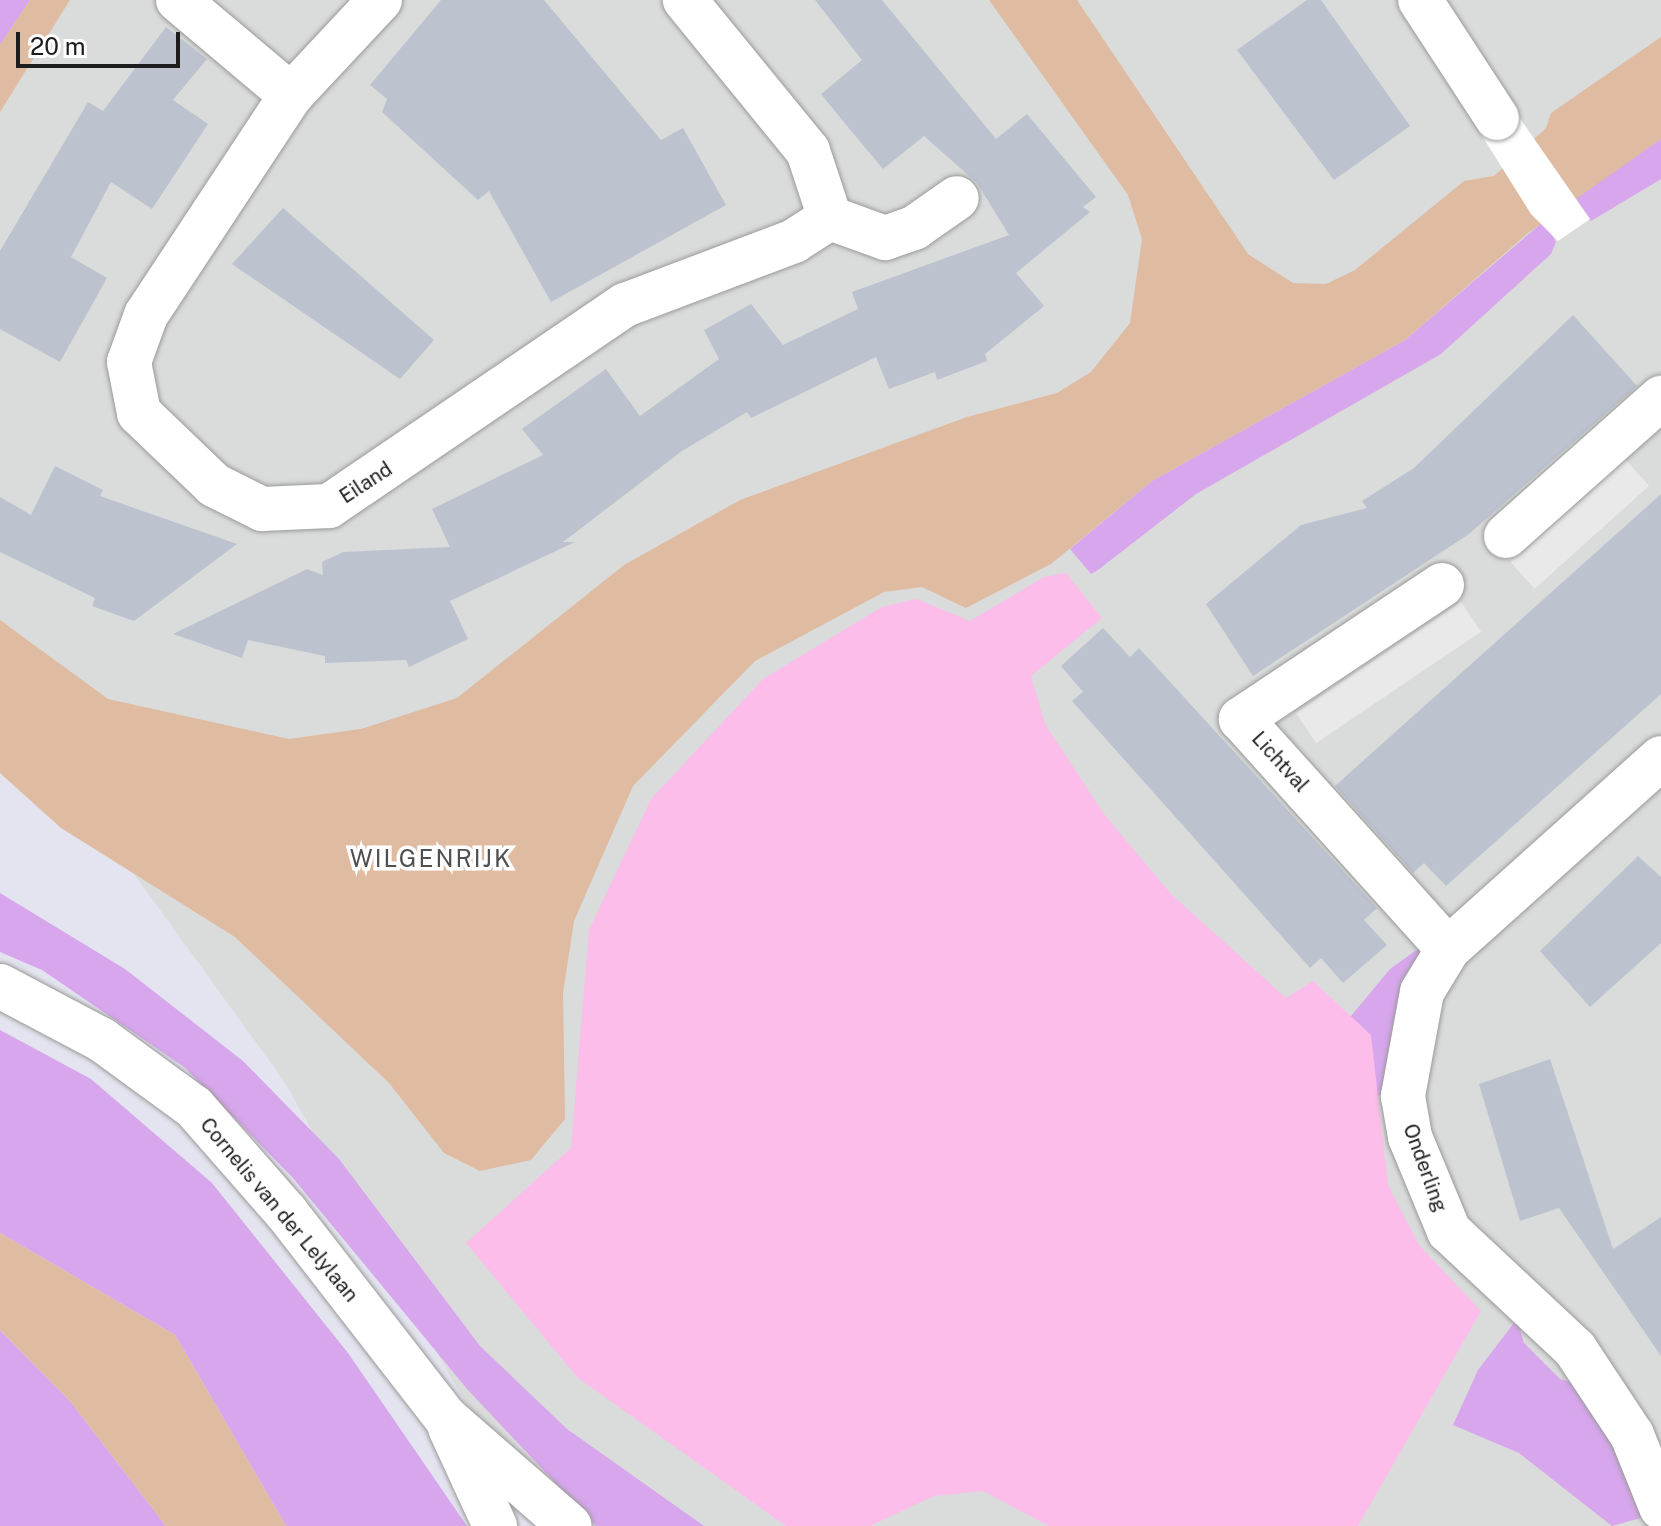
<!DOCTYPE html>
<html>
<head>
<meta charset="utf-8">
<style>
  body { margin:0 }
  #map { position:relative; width:1661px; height:1526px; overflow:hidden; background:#e3e4ef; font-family:"Public Sans",sans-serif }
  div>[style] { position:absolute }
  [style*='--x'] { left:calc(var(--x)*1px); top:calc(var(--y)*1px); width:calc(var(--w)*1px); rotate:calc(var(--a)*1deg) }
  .residential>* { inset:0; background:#dadbdb }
  .grass>* { inset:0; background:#d7a6ec }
  .park>* { inset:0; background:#fcbdea }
  .parking>* { inset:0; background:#e9e9e9; transform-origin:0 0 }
  .water>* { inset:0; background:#dfbba1 }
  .pier>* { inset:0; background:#fff }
  .building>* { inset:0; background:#bcc3cf }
  .roads { filter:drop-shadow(0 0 2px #9a9a9a) drop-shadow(0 0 2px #9a9a9a) }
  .minor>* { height:44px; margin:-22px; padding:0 22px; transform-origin:22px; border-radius:22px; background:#fff }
  .tertiary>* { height:44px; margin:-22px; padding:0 22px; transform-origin:22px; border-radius:22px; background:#fff }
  span { translate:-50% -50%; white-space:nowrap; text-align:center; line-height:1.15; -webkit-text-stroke:7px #fff; paint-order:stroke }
  .street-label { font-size:20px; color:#1d1d1d }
  .quarter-label { font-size:24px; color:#505050; letter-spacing:2px }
  .scale { position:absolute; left:16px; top:32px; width:164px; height:36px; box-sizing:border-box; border:4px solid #1d1d1d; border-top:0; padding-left:10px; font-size:24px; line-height:28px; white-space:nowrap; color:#1d1d1d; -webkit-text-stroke:6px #fff; paint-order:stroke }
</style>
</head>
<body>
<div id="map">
  <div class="residential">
    <div style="clip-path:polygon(0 0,1661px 0,1661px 1526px,535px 1526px,284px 1081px,16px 711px,0 704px)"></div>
  </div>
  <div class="grass">
    <div style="clip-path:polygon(0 0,30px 0,0 45px)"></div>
    <div style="clip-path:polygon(1661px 139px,1661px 179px,1591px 221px,1572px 199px)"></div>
    <div style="clip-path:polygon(1544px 221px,1556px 242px,1551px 254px,1441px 354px,1196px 494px,1098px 570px,1091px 574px,1070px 549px,1152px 481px,1405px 340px)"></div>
    <div style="clip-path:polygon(0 893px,125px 969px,243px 1061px,339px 1159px,480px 1346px,567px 1429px,704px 1526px,596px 1526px,468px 1390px,293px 1178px,184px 1067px,42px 970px,0 952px)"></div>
    <div style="clip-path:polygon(1422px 946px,1388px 1091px,1323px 1122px,1342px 1027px,1390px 969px)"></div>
    <div style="clip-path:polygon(0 1030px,91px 1079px,212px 1183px,348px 1353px,467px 1526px,286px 1526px,175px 1335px,0 1233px)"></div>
    <div style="clip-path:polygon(1517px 1319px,1524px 1343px,1560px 1379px,1582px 1385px,1651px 1515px,1612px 1526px,1519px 1453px,1453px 1425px,1478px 1370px)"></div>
    <div style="clip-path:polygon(0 1330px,70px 1401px,166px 1526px,0 1526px)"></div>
  </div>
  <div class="park">
    <div style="clip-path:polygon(1066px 573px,1102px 618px,1031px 676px,1045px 724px,1104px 814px,1171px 894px,1286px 998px,1313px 981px,1371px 1035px,1388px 1185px,1419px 1245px,1481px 1311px,1358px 1526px,1049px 1526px,983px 1491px,934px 1496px,870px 1526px,786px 1526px,578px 1378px,466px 1243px,571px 1148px,589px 930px,651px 799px,763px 679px,882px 607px,917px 599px,970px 621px,1044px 577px)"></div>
  </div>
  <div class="parking">
    <div style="left:1625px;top:459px;width:36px;height:154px;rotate:48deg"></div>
    <div style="left:1461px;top:602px;width:36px;height:199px;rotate:56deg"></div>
  </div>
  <div class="water">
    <div style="clip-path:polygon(30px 0,70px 0,0 112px,0 45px)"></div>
    <div style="clip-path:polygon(989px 0,1077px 0,1248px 254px,1293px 283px,1326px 284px,1355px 270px,1464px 181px,1494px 176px,1546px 128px,1551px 113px,1661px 37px,1661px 139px,1528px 233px,1405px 340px,1152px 481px,1051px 564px,966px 608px,922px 587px,884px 592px,755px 661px,633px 786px,574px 921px,563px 993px,565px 1119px,531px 1160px,480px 1171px,444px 1153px,389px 1083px,235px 937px,61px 828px,0 773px,0 620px,108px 699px,289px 739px,361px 729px,457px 698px,624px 565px,740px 500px,967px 417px,1057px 393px,1091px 372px,1130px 323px,1142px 239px,1128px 195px)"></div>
    <div style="clip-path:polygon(0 1233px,175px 1335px,286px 1526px,166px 1526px,70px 1401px,0 1330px)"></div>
  </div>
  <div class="pier">
    <div style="clip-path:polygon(1512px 107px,1590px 219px,1558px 241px,1531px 214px,1479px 131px)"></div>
  </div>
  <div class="building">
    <div style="clip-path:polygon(441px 0,544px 0,661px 140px,683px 128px,726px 205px,551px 302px,489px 191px,478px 200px,382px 112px,387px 99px,370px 85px)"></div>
    <div style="clip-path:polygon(815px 0,882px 0,996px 139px,1027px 114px,1096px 197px,1083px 207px,1090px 212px,1016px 273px,1044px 306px,985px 354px,987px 361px,937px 380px,935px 372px,889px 389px,876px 357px,751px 418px,747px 412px,682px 451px,563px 542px,575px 542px,450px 601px,468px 639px,409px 667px,406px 660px,325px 663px,325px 656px,248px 640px,242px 658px,173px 634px,307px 569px,323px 575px,322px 562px,343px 552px,450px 547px,432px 509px,543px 455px,522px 429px,606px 369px,640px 416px,719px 359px,704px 330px,751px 304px,783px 345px,858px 309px,852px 292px,1009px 235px,977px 183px,924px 136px,883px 169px,852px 132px,821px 94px,862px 60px)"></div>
    <div style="clip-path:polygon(1307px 0,1321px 0,1410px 126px,1334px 180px,1237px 50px)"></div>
    <div style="clip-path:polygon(166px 27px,207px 59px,173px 100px,208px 124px,152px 209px,111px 182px,71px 257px,107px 278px,60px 362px,0 329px,0 251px,88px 102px,103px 111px)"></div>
    <div style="clip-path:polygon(283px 208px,434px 340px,400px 379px,232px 264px)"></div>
    <div style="clip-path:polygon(1573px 315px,1637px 386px,1469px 534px,1253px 676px,1206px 604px,1301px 525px,1367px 508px,1362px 501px,1414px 468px)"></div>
    <div style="clip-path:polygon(55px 466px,103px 490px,100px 496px,237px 544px,134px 621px,92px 606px,95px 598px,0 552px,0 497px,31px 515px)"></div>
    <div style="clip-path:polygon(1661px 494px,1661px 694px,1446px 886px,1424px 863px,1413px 873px,1335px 786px)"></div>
    <div style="clip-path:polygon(1103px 628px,1130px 657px,1139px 648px,1377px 908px,1364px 920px,1387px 945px,1343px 983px,1321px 958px,1310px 968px,1072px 701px,1083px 692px,1061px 666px)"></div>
    <div style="clip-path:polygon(1638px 856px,1661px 877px,1661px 943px,1590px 1007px,1540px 951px)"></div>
    <div style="clip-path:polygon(1550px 1059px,1613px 1249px,1661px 1217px,1661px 1356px,1559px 1208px,1520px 1221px,1479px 1084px)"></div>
  </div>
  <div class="roads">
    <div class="minor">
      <div style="--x:178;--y:0;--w:148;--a:40.1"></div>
      <div style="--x:380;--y:0;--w:130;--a:133.1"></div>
      <div style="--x:291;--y:95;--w:263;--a:123.4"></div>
      <div style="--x:146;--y:315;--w:50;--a:109.9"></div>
      <div style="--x:129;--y:362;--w:52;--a:78.9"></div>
      <div style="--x:139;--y:413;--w:104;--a:43.8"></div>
      <div style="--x:214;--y:485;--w:54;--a:26.6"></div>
      <div style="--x:262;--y:509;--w:67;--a:-2.6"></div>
      <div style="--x:329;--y:506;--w:358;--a:-34.2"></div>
      <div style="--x:625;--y:305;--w:181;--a:-20.7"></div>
      <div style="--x:794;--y:241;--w:43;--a:-32.6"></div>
      <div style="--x:830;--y:218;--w:71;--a:-108.2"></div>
      <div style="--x:808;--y:151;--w:195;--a:-129.2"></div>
      <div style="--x:1420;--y:0;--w:141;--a:56.9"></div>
      <div style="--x:830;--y:218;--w:59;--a:20"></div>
      <div style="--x:885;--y:238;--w:31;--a:-19"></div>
      <div style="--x:914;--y:228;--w:52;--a:-34.9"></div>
      <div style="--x:1506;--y:536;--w:208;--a:-41.7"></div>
      <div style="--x:1442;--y:585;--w:242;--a:146.3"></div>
      <div style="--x:1241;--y:719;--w:309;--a:48"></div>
      <div style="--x:1661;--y:758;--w:286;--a:138.1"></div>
      <div style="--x:1448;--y:949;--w:50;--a:121.2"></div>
      <div style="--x:1422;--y:992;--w:106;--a:100.4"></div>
      <div style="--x:1403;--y:1096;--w:42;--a:80.3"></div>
      <div style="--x:1410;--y:1137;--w:102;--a:67.5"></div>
      <div style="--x:1449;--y:1231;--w:173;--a:43.1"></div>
      <div style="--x:1575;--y:1349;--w:103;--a:56.5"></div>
      <div style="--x:1632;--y:1435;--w:78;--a:68.1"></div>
    </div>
    <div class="tertiary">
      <div style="--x:0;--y:986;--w:115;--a:27.9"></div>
      <div style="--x:102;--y:1040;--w:114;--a:36.1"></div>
      <div style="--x:194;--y:1107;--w:140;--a:48.8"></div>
      <div style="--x:286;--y:1212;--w:261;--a:52.2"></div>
      <div style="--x:446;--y:1418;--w:164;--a:41.1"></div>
      <div style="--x:450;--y:1428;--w:108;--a:65.3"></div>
    </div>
  </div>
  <div class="street-label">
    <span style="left:366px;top:483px;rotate:-33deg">Eiland</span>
    <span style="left:1280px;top:762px;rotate:48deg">Lichtval</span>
    <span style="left:1425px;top:1168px;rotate:70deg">Onderling</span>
    <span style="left:279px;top:1210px;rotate:50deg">Cornelis van der Lelylaan</span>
  </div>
  <div class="quarter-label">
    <span style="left:431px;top:859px">WILGENRIJK</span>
  </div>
  <div class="scale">20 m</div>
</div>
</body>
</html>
